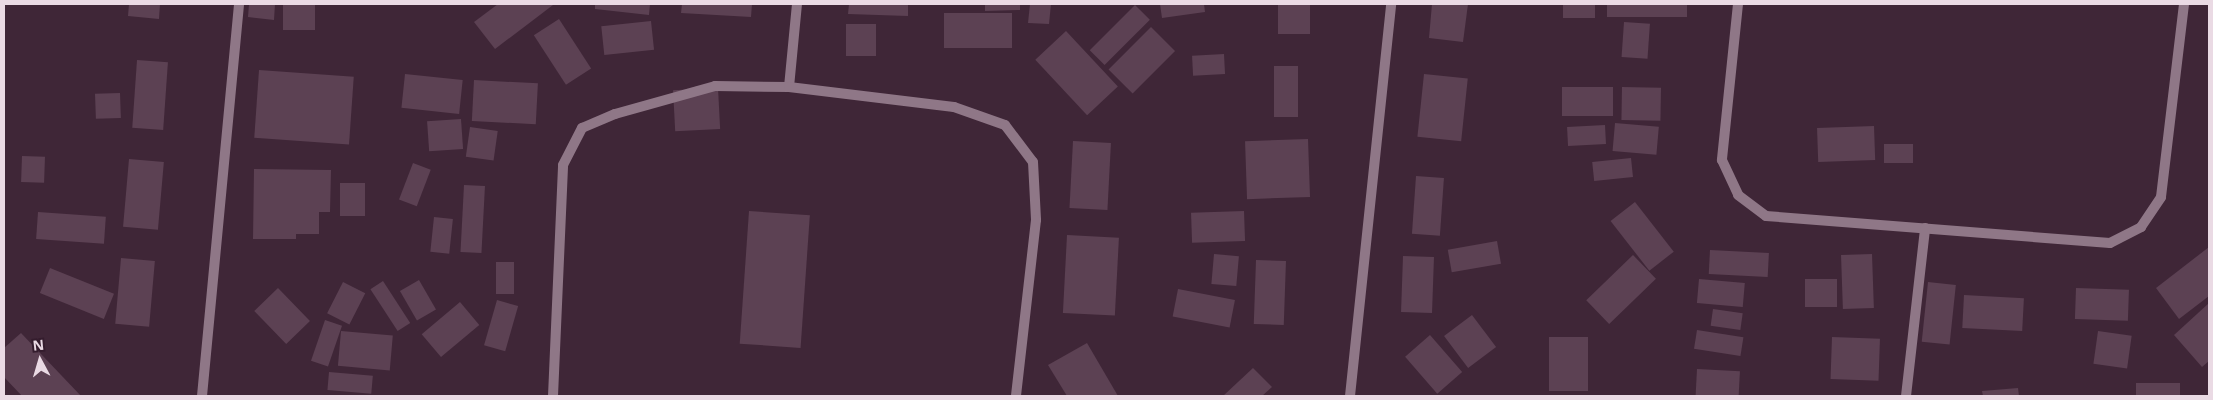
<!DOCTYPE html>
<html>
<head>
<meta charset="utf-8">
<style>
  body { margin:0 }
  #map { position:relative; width:2213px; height:400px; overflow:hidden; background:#3f2637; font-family:"Open Sans",sans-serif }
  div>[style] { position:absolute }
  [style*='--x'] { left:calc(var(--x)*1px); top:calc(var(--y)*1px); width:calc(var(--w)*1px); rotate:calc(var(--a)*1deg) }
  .building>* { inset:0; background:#5c4153; transform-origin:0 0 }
  .street>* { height:10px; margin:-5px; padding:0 5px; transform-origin:5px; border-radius:5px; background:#8f7787 }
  span { translate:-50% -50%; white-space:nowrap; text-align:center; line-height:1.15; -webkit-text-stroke:4.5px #341c2d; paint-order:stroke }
  .frame { position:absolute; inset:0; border:5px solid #eadae4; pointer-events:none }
  .north { position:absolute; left:15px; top:335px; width:50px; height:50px; -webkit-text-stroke:4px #341c2d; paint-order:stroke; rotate:354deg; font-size:14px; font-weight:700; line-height:20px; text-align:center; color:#eadae4 }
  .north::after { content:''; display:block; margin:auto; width:18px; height:22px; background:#eadae4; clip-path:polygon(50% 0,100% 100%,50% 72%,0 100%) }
</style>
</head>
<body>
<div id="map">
  <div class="building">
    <div style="clip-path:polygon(129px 4px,160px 4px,159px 19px,128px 16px)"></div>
    <div style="clip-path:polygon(249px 4px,275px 4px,274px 20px,248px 17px)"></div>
    <div style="left:283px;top:4px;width:32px;height:26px"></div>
    <div style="clip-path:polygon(498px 4px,551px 4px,553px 5px,495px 49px,474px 22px)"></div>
    <div style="clip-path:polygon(595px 4px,650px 4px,649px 15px,595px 9px)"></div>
    <div style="clip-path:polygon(682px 4px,752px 4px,751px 17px,681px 13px)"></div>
    <div style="clip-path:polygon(849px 4px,908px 4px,908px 16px,848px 14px)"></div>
    <div style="clip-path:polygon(985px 4px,1020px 4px,1020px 10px,985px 11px)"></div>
    <div style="clip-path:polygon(1030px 4px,1051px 4px,1049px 24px,1028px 23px)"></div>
    <div style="clip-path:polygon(1160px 4px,1204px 4px,1205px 12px,1162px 18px)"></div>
    <div style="left:1278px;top:4px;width:32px;height:30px"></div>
    <div style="clip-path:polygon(1432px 4px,1468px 4px,1463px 42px,1429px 38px)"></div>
    <div style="left:1563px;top:4px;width:32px;height:14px"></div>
    <div style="left:1607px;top:4px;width:80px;height:13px"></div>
    <div style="left:1135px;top:5px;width:21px;height:64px;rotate:45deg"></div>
    <div style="left:1012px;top:13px;width:35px;height:68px;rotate:90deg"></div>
    <div style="left:559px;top:19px;width:59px;height:30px;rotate:57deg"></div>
    <div style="left:651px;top:21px;width:29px;height:50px;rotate:84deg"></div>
    <div style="left:1624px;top:22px;width:26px;height:35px;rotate:4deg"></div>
    <div style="left:846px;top:24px;width:30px;height:32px"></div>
    <div style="left:1151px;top:27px;width:34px;height:60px;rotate:45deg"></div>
    <div style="left:1066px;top:31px;width:76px;height:42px;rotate:47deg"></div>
    <div style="left:1224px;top:54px;width:20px;height:32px;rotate:87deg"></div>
    <div style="left:137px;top:60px;width:31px;height:68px;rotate:4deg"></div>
    <div style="left:1274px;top:66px;width:24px;height:51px"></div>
    <div style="left:259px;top:70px;width:95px;height:68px;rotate:4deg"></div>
    <div style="left:405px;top:74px;width:58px;height:34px;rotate:6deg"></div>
    <div style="left:1424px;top:74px;width:44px;height:63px;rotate:6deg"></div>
    <div style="left:474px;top:80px;width:64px;height:41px;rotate:3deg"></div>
    <div style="left:1562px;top:87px;width:51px;height:29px"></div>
    <div style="left:1622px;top:87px;width:39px;height:33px;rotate:1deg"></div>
    <div style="left:718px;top:88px;width:41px;height:45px;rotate:87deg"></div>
    <div style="left:120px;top:93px;width:25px;height:25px;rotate:88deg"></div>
    <div style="left:461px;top:119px;width:30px;height:34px;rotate:86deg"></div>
    <div style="left:1615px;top:123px;width:44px;height:28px;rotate:5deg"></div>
    <div style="left:1605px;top:125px;width:19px;height:38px;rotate:87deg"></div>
    <div style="left:1874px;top:126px;width:34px;height:57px;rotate:88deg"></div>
    <div style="left:470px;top:127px;width:28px;height:30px;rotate:8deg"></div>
    <div style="left:1308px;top:139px;width:58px;height:63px;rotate:88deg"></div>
    <div style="left:1073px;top:141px;width:38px;height:67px;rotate:3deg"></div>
    <div style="left:1884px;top:144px;width:29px;height:19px"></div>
    <div style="left:22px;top:156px;width:23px;height:26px;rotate:2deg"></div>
    <div style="left:1631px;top:158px;width:19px;height:39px;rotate:84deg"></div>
    <div style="left:129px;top:159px;width:35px;height:68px;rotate:5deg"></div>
    <div style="left:413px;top:163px;width:19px;height:39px;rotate:21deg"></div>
    <div style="clip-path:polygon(254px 169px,331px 170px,330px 212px,319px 212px,319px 234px,296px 234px,296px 239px,253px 239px)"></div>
    <div style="left:1416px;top:176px;width:28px;height:58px;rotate:4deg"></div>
    <div style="left:340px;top:183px;width:25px;height:33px"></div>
    <div style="left:464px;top:185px;width:21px;height:67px;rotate:3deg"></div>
    <div style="left:1635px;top:202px;width:63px;height:31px;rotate:52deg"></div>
    <div style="left:749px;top:211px;width:61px;height:133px;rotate:4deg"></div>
    <div style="left:1244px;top:211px;width:30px;height:53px;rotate:88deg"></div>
    <div style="left:38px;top:212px;width:68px;height:27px;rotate:4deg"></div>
    <div style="left:434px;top:217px;width:19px;height:35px;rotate:6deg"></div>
    <div style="left:1067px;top:235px;width:52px;height:78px;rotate:3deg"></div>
    <div style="left:1497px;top:241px;width:23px;height:50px;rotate:80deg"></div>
    <div style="clip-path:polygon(2209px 247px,2209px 296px,2179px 319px,2156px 288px)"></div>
    <div style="left:1710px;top:250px;width:59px;height:24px;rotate:3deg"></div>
    <div style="left:1214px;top:254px;width:25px;height:30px;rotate:5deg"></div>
    <div style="left:1872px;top:254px;width:54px;height:31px;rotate:88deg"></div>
    <div style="left:1633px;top:255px;width:33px;height:65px;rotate:46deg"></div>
    <div style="left:1403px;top:256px;width:31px;height:56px;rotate:2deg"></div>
    <div style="left:121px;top:258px;width:34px;height:66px;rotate:5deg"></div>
    <div style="left:1256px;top:260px;width:30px;height:64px;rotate:2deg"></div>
    <div style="left:514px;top:262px;width:32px;height:18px;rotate:90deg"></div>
    <div style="left:50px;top:268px;width:69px;height:27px;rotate:22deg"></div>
    <div style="left:1699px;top:279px;width:46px;height:24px;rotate:5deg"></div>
    <div style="left:1805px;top:279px;width:32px;height:28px"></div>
    <div style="left:419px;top:280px;width:34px;height:22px;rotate:60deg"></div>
    <div style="left:383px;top:281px;width:50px;height:15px;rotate:57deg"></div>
    <div style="left:343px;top:282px;width:25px;height:35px;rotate:27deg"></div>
    <div style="left:1928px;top:282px;width:28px;height:60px;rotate:6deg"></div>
    <div style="left:278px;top:288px;width:46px;height:33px;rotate:46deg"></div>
    <div style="left:2076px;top:288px;width:53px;height:31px;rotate:2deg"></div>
    <div style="left:1178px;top:289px;width:58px;height:28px;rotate:11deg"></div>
    <div style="left:1964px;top:295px;width:60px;height:33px;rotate:3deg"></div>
    <div style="left:497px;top:300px;width:22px;height:47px;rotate:16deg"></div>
    <div style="left:460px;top:302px;width:30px;height:50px;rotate:50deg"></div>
    <div style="clip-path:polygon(2209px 303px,2209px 361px,2202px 367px,2174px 335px)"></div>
    <div style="left:1713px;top:309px;width:30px;height:17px;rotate:8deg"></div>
    <div style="left:1472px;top:315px;width:40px;height:35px;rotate:53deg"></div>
    <div style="left:325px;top:320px;width:18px;height:43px;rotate:19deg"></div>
    <div style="left:1697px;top:330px;width:47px;height:19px;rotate:9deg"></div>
    <div style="left:341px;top:331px;width:52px;height:35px;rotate:5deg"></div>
    <div style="left:2098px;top:331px;width:34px;height:33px;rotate:8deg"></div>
    <div style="clip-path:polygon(21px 333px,81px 396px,22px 396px,4px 377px,4px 348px)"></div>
    <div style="left:1430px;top:335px;width:49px;height:33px;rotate:49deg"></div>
    <div style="left:1549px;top:337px;width:39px;height:54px"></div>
    <div style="left:1832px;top:337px;width:48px;height:42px;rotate:2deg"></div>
    <div style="clip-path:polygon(1087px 343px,1118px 396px,1067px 396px,1048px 365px)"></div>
    <div style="clip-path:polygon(1253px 368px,1272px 387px,1262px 396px,1223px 396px)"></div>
    <div style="left:1697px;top:369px;width:43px;height:27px;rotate:3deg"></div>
    <div style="left:329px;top:372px;width:44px;height:18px;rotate:5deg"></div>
    <div style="left:2136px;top:383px;width:44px;height:13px"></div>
    <div style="clip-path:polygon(2018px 388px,2019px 396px,1983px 396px,1982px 391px)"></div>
  </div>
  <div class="street">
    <div style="--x:1738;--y:4;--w:157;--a:95.9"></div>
    <div style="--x:1722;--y:160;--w:38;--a:65"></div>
    <div style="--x:1738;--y:195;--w:35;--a:37"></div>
    <div style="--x:1766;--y:216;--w:345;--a:4.5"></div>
    <div style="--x:2110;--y:243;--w:35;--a:-27"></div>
    <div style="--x:2141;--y:227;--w:36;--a:-56"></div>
    <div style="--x:2161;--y:197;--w:194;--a:-83.2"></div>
    <div style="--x:789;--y:87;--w:83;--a:-84.5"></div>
    <div style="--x:202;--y:396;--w:394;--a:-84.6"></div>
    <div style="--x:553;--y:396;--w:231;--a:-87.5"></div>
    <div style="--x:563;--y:165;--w:42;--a:-62.8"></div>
    <div style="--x:582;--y:128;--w:36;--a:-23"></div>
    <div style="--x:615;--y:114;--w:104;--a:-15.6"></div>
    <div style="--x:715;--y:86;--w:74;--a:0.8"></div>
    <div style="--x:789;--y:87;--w:166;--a:6.9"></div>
    <div style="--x:954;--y:107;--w:54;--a:19.4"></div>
    <div style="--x:1005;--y:125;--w:46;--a:52.9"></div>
    <div style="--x:1033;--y:162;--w:58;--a:87"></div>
    <div style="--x:1036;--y:220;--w:177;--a:96.5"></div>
    <div style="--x:1350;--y:396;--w:394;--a:-84"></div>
    <div style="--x:1906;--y:396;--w:169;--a:-83.5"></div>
  </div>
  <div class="frame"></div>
  <div class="north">N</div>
</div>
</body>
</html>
